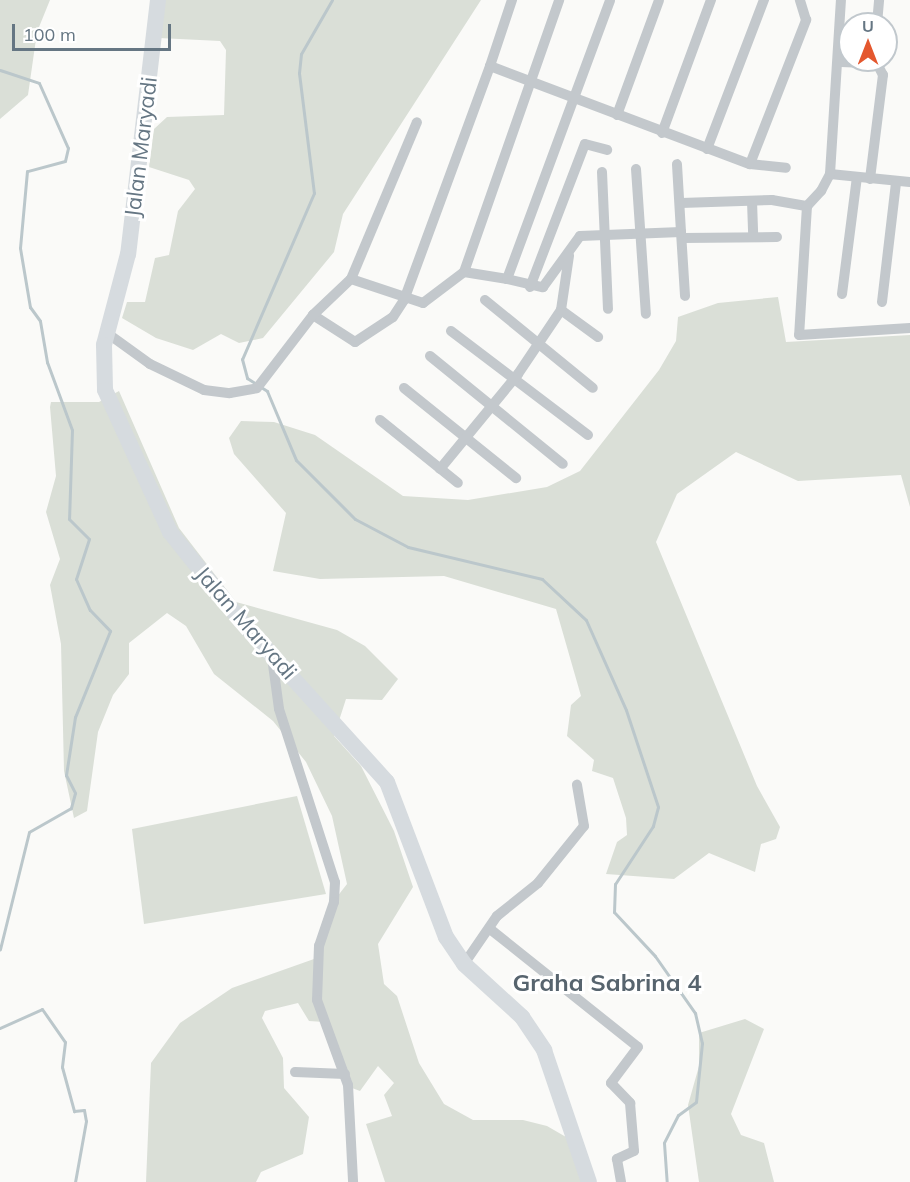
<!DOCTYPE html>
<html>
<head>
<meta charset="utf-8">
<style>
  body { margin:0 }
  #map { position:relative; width:910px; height:1182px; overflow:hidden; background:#fafaf8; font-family:Mulish,sans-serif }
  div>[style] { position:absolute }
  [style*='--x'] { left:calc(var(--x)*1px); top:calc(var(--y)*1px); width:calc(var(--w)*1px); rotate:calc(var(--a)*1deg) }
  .green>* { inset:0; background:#dadfd7 }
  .stream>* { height:3px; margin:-1.5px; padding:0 1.5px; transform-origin:1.5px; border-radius:1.5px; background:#bbc7cb }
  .street>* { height:10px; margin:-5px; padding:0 5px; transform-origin:5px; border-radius:5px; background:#c3c8cc }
  .secondary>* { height:16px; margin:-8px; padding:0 8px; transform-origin:8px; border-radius:8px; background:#d6dbdf }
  span { translate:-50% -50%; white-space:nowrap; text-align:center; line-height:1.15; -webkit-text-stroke:6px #fff; paint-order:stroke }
  .street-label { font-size:22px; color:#657683 }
  .neighbourhood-label { font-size:24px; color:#57646e; font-weight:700 }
  .north { position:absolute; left:838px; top:12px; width:60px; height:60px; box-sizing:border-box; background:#fff; border:2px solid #c1c8cd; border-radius:50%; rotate:0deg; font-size:16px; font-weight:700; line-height:24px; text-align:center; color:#657683 }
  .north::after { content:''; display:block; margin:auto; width:21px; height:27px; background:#e4572e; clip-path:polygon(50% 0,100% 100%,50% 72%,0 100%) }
  .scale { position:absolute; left:12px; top:24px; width:159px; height:27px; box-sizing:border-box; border:3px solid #657683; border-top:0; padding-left:8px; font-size:18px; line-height:21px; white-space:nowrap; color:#657683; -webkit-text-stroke:4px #fff; paint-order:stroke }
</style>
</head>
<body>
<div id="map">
  <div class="green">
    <div style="clip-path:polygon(0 0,50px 0,37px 32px,28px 95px,0 119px)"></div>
    <div style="clip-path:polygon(163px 0,481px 0,343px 214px,334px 252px,263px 338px,239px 343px,221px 334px,193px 350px,156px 338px,122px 318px,127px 302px,145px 302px,155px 258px,169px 255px,178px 211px,195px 189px,189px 180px,149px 167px,154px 129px,167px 117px,224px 115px,226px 50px,220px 41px,159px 38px)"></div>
    <div style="clip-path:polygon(778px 297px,786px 342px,910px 335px,910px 507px,901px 475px,798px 481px,736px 452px,677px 494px,656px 542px,757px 786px,780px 827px,776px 839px,761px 844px,755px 872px,709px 853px,674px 879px,606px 874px,617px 842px,627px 835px,626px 818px,613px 778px,592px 771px,594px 760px,567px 736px,571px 705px,581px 696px,556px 609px,444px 576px,320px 579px,273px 571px,286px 513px,234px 454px,229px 438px,241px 421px,274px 422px,315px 435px,403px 496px,468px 500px,547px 487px,580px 471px,659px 370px,676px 341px,678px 317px,718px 303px)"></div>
    <div style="clip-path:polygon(119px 391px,179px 528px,236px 602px,337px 630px,365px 646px,398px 679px,382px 700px,346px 699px,334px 736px,361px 766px,394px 831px,413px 887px,378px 944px,384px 984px,397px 996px,419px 1063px,444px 1104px,473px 1120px,523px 1120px,547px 1126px,566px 1137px,584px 1182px,385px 1182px,366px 1124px,392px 1116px,384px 1095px,394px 1083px,378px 1066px,360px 1091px,352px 1088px,324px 1022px,309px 1021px,298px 1003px,265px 1011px,262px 1018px,283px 1058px,284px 1088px,309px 1117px,303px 1154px,261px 1172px,256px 1182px,146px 1182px,151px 1063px,180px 1023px,232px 988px,314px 959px,326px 911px,347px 884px,332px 816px,306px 762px,273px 721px,214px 674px,186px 626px,167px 613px,129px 643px,129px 674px,113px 695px,98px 732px,87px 811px,74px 818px,64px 771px,61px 644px,50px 585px,60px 559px,46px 512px,56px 476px,50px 407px,51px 402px,99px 402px)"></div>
    <div style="clip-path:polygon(297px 796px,326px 894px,144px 924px,132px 829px)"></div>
    <div style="clip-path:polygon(745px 1019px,764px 1029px,731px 1114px,741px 1135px,764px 1143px,774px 1182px,699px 1182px,688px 1105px,699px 1066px,699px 1033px)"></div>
  </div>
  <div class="stream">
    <div style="--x:332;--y:0;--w:62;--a:119.9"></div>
    <div style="--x:301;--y:54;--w:19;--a:96"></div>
    <div style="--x:299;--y:73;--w:121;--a:82.9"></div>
    <div style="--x:314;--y:193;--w:181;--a:113.4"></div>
    <div style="--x:242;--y:359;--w:20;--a:75"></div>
    <div style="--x:247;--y:378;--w:24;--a:33"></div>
    <div style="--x:267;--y:391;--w:75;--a:67.2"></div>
    <div style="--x:296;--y:460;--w:83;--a:45"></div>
    <div style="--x:355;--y:519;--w:60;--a:27.8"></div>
    <div style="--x:408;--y:547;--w:138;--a:13.4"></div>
    <div style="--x:542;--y:579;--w:60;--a:43"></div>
    <div style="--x:586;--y:620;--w:98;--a:66"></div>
    <div style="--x:626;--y:710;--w:102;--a:71.7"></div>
    <div style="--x:658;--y:807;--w:20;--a:105"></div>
    <div style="--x:653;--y:826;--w:69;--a:123.2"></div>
    <div style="--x:615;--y:884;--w:28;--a:92"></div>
    <div style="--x:614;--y:912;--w:60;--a:47"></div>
    <div style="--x:655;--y:956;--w:70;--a:54.9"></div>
    <div style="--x:695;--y:1013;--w:31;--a:77"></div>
    <div style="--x:702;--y:1043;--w:59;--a:95.8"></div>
    <div style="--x:696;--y:1102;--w:22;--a:144"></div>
    <div style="--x:678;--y:1115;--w:31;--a:117"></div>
    <div style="--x:664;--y:1143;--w:39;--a:86"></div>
    <div style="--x:0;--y:70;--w:41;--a:18.4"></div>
    <div style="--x:39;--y:83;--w:71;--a:66"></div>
    <div style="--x:68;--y:148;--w:13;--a:103"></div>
    <div style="--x:65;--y:161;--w:39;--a:165"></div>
    <div style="--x:27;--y:171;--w:77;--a:95.2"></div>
    <div style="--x:20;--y:248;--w:60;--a:80.4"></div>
    <div style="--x:30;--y:307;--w:17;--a:54"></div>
    <div style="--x:40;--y:321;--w:42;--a:80.3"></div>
    <div style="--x:47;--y:362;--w:72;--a:69.8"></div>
    <div style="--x:72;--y:430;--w:89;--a:91.9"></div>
    <div style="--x:69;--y:519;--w:28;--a:45"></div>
    <div style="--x:89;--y:539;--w:42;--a:108"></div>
    <div style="--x:76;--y:579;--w:34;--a:66"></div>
    <div style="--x:90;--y:610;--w:29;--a:46"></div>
    <div style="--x:110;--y:631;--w:93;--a:112.1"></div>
    <div style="--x:75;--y:717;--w:59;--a:98.8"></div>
    <div style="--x:66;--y:775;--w:20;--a:63"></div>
    <div style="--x:75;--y:793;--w:16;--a:105"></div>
    <div style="--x:71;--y:808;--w:48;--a:150.3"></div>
    <div style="--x:29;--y:832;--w:121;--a:103.9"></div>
    <div style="--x:0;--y:1028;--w:46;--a:-24.3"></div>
    <div style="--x:42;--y:1009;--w:40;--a:55.1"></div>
    <div style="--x:65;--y:1042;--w:25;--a:97"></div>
    <div style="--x:62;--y:1067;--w:46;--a:74.7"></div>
    <div style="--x:74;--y:1111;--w:10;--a:-6"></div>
    <div style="--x:84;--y:1110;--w:11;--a:80"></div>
    <div style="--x:86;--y:1121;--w:62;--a:100.2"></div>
  </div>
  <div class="street">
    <div style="--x:877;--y:24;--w:24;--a:-85"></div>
    <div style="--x:841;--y:62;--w:33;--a:2"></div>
    <div style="--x:490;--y:66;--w:70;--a:-71.6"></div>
    <div style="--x:617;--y:115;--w:122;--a:-69.9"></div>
    <div style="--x:662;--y:133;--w:142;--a:-69.8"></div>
    <div style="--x:707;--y:149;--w:160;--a:-69.1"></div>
    <div style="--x:750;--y:164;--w:36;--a:6"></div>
    <div style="--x:636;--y:169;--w:145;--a:86.1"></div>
    <div style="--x:602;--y:172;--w:137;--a:87.5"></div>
    <div style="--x:830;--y:174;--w:80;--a:5.7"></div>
    <div style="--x:870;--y:179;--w:105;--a:-82.9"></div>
    <div style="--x:883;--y:75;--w:17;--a:-118"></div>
    <div style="--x:752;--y:201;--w:35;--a:88"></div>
    <div style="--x:681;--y:203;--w:91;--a:-1.9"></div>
    <div style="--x:772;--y:200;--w:36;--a:10"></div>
    <div style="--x:807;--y:206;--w:21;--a:-47"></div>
    <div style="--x:821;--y:191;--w:19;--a:-62"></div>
    <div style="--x:830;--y:174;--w:174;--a:-86.4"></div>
    <div style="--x:807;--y:206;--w:129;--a:93.5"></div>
    <div style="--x:799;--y:335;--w:111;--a:-3.6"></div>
    <div style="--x:681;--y:232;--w:64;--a:86.4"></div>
    <div style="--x:683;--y:238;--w:94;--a:-0.6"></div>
    <div style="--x:464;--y:272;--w:44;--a:9.2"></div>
    <div style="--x:507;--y:279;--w:297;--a:-69.7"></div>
    <div style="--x:351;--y:279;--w:76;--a:18.4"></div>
    <div style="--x:423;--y:303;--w:51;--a:-37.1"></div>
    <div style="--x:464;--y:272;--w:288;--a:-70.7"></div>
    <div style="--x:507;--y:279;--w:37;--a:13"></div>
    <div style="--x:543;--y:287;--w:63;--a:-54"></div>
    <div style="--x:580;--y:236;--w:101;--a:-2.3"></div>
    <div style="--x:681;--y:232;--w:68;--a:-93.4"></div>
    <div style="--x:530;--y:287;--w:153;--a:-69"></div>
    <div style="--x:585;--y:144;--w:23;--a:15"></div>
    <div style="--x:842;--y:294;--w:118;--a:-82.7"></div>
    <div style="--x:485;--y:300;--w:139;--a:39.2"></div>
    <div style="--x:882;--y:302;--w:120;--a:-83.3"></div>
    <div style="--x:561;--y:310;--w:46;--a:36.1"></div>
    <div style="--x:313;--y:315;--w:50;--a:32.7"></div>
    <div style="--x:355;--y:342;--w:45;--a:-33.3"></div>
    <div style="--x:393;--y:317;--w:20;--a:-57"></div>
    <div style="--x:404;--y:300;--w:249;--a:-69.8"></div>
    <div style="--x:490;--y:66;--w:278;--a:20.7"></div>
    <div style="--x:750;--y:164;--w:155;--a:-68.7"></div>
    <div style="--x:806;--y:20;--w:21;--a:-107"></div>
    <div style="--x:451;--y:331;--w:172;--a:37.2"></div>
    <div style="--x:107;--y:333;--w:53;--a:35.8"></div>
    <div style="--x:150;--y:364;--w:60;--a:25.7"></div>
    <div style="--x:204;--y:390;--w:26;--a:7"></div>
    <div style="--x:230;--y:393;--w:27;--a:-10"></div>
    <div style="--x:257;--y:388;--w:92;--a:-52.5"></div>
    <div style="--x:313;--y:315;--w:52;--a:-43.5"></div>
    <div style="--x:351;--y:279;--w:170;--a:-67.2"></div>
    <div style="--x:430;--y:356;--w:171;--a:39.1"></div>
    <div style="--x:404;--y:388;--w:144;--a:38.8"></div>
    <div style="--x:380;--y:420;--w:100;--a:38.9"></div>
    <div style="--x:440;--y:469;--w:123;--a:-50.6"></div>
    <div style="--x:518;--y:374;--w:77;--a:-56.1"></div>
    <div style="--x:561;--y:310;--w:55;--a:-81.6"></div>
    <div style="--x:272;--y:657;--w:52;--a:82.3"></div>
    <div style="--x:279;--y:709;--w:182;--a:72.1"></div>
    <div style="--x:335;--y:882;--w:20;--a:93"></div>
    <div style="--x:334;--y:902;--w:46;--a:108.8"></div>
    <div style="--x:319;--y:946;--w:54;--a:92.1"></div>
    <div style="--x:317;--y:1000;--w:90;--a:70"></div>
    <div style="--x:348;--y:1085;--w:97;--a:87"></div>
    <div style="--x:490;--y:929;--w:189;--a:38.6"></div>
    <div style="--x:638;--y:1047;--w:45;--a:126.9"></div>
    <div style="--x:611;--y:1083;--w:28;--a:46"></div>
    <div style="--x:630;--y:1103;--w:48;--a:85.2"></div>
    <div style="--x:634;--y:1151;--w:19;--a:155"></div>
    <div style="--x:617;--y:1159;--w:23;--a:80"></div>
    <div style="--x:464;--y:964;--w:58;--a:-55.5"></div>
    <div style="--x:497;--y:916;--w:53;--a:-38.8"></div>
    <div style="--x:538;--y:883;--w:73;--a:-51.1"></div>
    <div style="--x:584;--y:826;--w:42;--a:-99.7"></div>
    <div style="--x:295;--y:1072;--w:50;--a:2.3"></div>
  </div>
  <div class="secondary">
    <div style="--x:158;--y:0;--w:256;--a:96.7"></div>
    <div style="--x:128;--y:254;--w:94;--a:104.8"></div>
    <div style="--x:104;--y:345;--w:45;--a:88.7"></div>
    <div style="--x:105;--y:390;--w:156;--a:65.4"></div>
    <div style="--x:170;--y:532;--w:114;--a:51.4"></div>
    <div style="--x:241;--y:621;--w:217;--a:47.8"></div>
    <div style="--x:387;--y:782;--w:166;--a:69.2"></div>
    <div style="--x:446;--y:937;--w:32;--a:56"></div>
    <div style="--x:464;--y:964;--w:79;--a:42.4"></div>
    <div style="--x:522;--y:1017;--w:40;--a:56"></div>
    <div style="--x:544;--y:1050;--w:139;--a:71.2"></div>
  </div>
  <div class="street-label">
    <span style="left:141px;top:147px;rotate:-83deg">Jalan Maryadi</span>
    <span style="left:246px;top:623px;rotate:49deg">Jalan Maryadi</span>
  </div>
  <div class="neighbourhood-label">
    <span style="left:607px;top:983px">Graha Sabrina 4</span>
  </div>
  <div class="north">U</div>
  <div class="scale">100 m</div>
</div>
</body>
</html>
